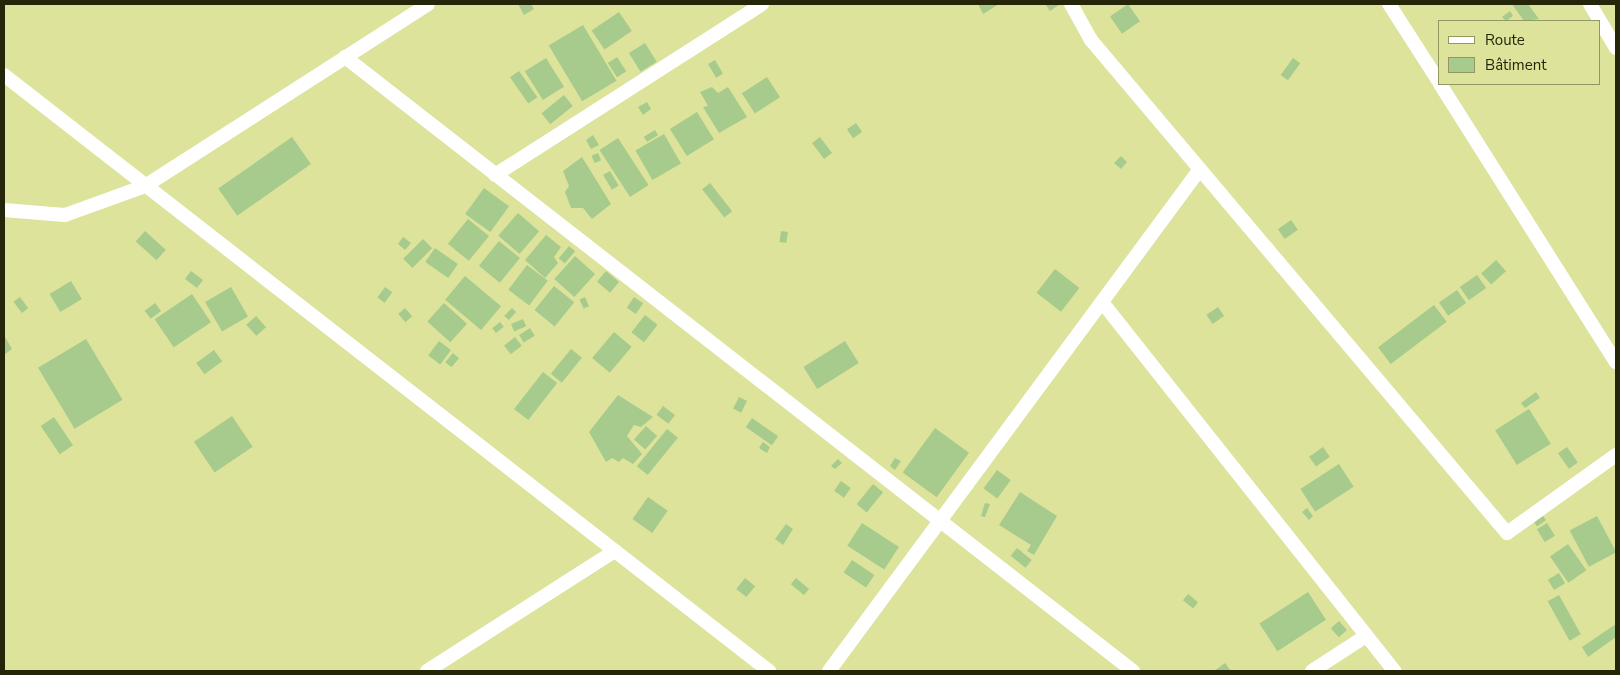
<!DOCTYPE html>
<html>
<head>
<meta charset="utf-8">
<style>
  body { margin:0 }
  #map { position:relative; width:1620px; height:675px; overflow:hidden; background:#dde39b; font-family:"Nunito Sans",sans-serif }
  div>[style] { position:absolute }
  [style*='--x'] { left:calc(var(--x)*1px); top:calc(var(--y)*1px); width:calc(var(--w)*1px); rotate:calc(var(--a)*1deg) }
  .building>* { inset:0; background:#a7cb8c; transform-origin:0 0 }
  .minor>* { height:14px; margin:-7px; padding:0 7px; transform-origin:7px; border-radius:7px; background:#fff }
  span { translate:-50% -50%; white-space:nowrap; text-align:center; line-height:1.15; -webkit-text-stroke:4.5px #dde39b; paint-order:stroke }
  .frame { position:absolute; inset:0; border:5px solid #252609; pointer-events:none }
  .legend { position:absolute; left:1438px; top:20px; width:162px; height:65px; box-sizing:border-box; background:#dde39b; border:1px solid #939761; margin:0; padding:6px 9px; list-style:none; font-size:15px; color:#252609 }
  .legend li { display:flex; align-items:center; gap:10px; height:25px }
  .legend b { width:25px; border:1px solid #939761 }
</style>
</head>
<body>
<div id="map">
  <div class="building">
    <div style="clip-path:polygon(518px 4px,531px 4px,534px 9px,524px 15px)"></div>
    <div style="clip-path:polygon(978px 4px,999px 4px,983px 14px)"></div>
    <div style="clip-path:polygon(1045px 4px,1060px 4px,1050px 11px)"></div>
    <div style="left:1128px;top:4px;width:21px;height:22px;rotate:55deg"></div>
    <div style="clip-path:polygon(1512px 4px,1528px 4px,1539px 19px,1524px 21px)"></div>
    <div style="clip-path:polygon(1510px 11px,1513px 16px,1506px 21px,1502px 17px)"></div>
    <div style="left:619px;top:12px;width:23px;height:33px;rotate:56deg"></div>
    <div style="left:583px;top:25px;width:65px;height:40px;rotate:59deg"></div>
    <div style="left:645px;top:43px;width:22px;height:19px;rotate:58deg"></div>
    <div style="left:617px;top:57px;width:17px;height:11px;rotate:57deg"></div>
    <div style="left:546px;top:58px;width:34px;height:25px;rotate:58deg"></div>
    <div style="left:1293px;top:58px;width:9px;height:21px;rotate:36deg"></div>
    <div style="left:715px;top:60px;width:16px;height:8px;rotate:60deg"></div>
    <div style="left:519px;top:71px;width:32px;height:11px;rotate:55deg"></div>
    <div style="left:767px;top:77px;width:24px;height:30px;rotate:57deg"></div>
    <div style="clip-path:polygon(712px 87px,718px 93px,728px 87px,747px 117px,719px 133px,703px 107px,708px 106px,700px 92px)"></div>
    <div style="left:564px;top:95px;width:14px;height:29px;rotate:51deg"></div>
    <div style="clip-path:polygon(647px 102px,651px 109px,643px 115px,638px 107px)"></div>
    <div style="left:697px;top:112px;width:32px;height:32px;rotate:58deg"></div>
    <div style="left:856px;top:123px;width:11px;height:11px;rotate:56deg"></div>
    <div style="left:655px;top:130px;width:6px;height:13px;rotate:59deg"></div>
    <div style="left:664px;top:134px;width:34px;height:33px;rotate:60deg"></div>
    <div style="clip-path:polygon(593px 135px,599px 145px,591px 149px,586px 140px)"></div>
    <div style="left:292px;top:137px;width:33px;height:90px;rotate:55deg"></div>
    <div style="left:820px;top:137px;width:20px;height:10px;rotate:53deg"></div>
    <div style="left:618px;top:138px;width:56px;height:22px;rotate:57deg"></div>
    <div style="left:598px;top:153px;width:8px;height:7px;rotate:67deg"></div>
    <div style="clip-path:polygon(1121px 156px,1127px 162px,1121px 169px,1114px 163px)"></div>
    <div style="clip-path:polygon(582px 157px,611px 204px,592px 219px,583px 208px,571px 208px,565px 192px,569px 186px,563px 171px)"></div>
    <div style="left:610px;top:171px;width:17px;height:8px;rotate:59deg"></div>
    <div style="left:710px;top:183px;width:36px;height:10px;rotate:52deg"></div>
    <div style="left:484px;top:188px;width:31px;height:32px;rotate:36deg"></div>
    <div style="left:518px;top:213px;width:28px;height:30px;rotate:41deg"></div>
    <div style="left:468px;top:219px;width:27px;height:32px;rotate:39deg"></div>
    <div style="left:1291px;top:220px;width:12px;height:16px;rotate:55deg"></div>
    <div style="left:145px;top:231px;width:28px;height:14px;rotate:42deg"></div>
    <div style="left:781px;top:231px;width:7px;height:11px;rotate:8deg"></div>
    <div style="clip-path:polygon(546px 235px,561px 247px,554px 257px,558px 263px,545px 278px,525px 260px)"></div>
    <div style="clip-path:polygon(403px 237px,411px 243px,405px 250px,398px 244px)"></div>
    <div style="left:423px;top:239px;width:13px;height:28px;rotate:45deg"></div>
    <div style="left:499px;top:241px;width:27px;height:32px;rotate:39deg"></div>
    <div style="left:569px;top:246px;width:8px;height:16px;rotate:40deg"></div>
    <div style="left:435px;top:248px;width:28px;height:17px;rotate:35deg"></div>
    <div style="left:575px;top:256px;width:27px;height:31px;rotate:42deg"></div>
    <div style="left:1496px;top:260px;width:15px;height:20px;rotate:48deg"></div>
    <div style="left:527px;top:265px;width:26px;height:31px;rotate:37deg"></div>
    <div style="left:1055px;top:269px;width:31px;height:30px;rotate:38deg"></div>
    <div style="left:191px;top:271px;width:15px;height:10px;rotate:37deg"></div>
    <div style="left:606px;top:271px;width:17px;height:14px;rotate:40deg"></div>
    <div style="left:1477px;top:275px;width:16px;height:21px;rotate:55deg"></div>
    <div style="left:465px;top:276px;width:47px;height:31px;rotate:40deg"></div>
    <div style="left:71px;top:281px;width:21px;height:25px;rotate:59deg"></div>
    <div style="left:554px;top:286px;width:26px;height:31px;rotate:39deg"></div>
    <div style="left:231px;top:287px;width:34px;height:30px;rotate:60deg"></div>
    <div style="left:385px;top:287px;width:9px;height:13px;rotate:36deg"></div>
    <div style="left:1457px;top:290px;width:16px;height:22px;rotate:55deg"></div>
    <div style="left:192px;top:294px;width:34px;height:45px;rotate:56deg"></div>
    <div style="left:20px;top:297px;width:14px;height:8px;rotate:54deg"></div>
    <div style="left:585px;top:297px;width:10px;height:6px;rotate:66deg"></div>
    <div style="left:634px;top:297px;width:11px;height:13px;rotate:34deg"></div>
    <div style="left:155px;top:303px;width:10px;height:13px;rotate:53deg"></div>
    <div style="left:444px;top:303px;width:31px;height:25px;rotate:42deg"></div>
    <div style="left:1434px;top:305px;width:21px;height:70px;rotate:53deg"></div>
    <div style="left:1218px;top:307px;width:11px;height:14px;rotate:56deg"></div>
    <div style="left:405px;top:308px;width:11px;height:9px;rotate:49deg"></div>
    <div style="clip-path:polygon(512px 308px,516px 312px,509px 320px,504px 316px)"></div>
    <div style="left:645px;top:315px;width:16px;height:22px;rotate:38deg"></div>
    <div style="left:256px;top:316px;width:15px;height:13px;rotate:48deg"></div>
    <div style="left:523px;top:319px;width:8px;height:13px;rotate:67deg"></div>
    <div style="left:500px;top:322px;width:6px;height:10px;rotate:51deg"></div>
    <div style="left:530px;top:328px;width:9px;height:13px;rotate:58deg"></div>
    <div style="left:614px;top:332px;width:23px;height:34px;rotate:40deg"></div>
    <div style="clip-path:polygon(4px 335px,12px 349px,4px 355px)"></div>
    <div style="left:515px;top:337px;width:11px;height:14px;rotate:52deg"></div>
    <div style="left:86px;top:339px;width:71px;height:56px;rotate:59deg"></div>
    <div style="left:439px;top:341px;width:15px;height:18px;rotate:37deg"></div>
    <div style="left:845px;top:341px;width:26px;height:49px;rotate:58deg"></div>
    <div style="left:571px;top:349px;width:14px;height:32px;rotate:39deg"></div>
    <div style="left:214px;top:350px;width:14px;height:22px;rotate:54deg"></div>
    <div style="left:453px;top:353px;width:8px;height:12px;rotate:40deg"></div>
    <div style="left:543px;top:372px;width:18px;height:47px;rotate:38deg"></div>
    <div style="clip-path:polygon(1536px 392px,1540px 398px,1525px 408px,1521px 403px)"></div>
    <div style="clip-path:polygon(618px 395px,653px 417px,641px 427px,634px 425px,627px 436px,642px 454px,633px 464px,623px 458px,619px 462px,612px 458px,606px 462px,589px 432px)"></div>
    <div style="left:739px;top:397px;width:9px;height:13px;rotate:27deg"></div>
    <div style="left:663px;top:406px;width:15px;height:11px;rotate:37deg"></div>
    <div style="left:1529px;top:409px;width:41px;height:40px;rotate:58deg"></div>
    <div style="left:232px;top:416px;width:37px;height:46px;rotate:56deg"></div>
    <div style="left:54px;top:417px;width:34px;height:16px;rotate:56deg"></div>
    <div style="left:752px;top:418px;width:32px;height:11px;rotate:35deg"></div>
    <div style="left:646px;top:426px;width:15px;height:18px;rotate:42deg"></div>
    <div style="left:935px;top:428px;width:42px;height:55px;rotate:36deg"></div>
    <div style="left:667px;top:429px;width:14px;height:48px;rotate:39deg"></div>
    <div style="clip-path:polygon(763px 442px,770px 447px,767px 453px,759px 448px)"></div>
    <div style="left:1323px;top:447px;width:12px;height:17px;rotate:55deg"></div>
    <div style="left:1567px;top:447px;width:19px;height:11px;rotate:55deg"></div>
    <div style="clip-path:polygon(895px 458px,901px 461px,895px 470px,890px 466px)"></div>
    <div style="clip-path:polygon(838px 459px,842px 463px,835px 469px,831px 466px)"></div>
    <div style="left:1339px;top:464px;width:27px;height:46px;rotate:57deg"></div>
    <div style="left:997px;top:470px;width:17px;height:23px;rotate:36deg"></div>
    <div style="left:841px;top:481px;width:12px;height:12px;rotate:35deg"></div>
    <div style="left:873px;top:484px;width:13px;height:26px;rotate:39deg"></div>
    <div style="clip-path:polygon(1020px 492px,1057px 516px,1034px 555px,1027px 551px,1031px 545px,999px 525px)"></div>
    <div style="left:648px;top:497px;width:24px;height:27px;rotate:35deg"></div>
    <div style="clip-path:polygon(985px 503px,990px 504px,985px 517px,981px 516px)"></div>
    <div style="clip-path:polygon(1307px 508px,1313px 516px,1309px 520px,1302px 512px)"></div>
    <div style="left:1543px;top:516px;width:5px;height:11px;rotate:53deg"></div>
    <div style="left:1597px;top:516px;width:41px;height:31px;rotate:62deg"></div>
    <div style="left:862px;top:523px;width:44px;height:27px;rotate:33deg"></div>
    <div style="left:1547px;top:523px;width:15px;height:12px;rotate:58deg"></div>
    <div style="clip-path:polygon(786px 524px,793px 529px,783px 545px,775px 539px)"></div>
    <div style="left:1568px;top:544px;width:32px;height:22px;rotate:55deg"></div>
    <div style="left:1017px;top:548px;width:19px;height:10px;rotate:39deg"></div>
    <div style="left:852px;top:560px;width:27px;height:15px;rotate:34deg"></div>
    <div style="left:1559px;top:573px;width:12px;height:13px;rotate:59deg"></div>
    <div style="left:745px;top:578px;width:13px;height:14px;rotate:39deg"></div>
    <div style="left:796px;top:578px;width:17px;height:8px;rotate:40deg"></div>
    <div style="left:1308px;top:592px;width:33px;height:58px;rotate:57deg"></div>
    <div style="left:1188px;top:594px;width:13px;height:8px;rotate:39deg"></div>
    <div style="left:1559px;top:595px;width:45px;height:13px;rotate:61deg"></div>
    <div style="left:1339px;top:621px;width:12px;height:11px;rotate:48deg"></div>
    <div style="clip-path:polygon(1616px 624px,1616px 637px,1588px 657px,1582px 647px)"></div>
    <div style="clip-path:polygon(1225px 663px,1231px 671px,1214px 671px)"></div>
  </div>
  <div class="minor">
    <div style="--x:1071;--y:4;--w:41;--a:60.9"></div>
    <div style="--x:1091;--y:40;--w:645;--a:49.84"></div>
    <div style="--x:1507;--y:533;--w:134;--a:-35.6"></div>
    <div style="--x:1389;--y:4;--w:93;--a:57.3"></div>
    <div style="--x:1590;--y:4;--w:51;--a:59.4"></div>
    <div style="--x:345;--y:57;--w:999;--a:37.93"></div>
    <div style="--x:4;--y:75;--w:970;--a:37.92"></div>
    <div style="--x:1440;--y:84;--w:329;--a:57.7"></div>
    <div style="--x:495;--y:175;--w:317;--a:-32.6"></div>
    <div style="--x:4;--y:210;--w:61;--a:4.7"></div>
    <div style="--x:65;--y:215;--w:85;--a:-19.9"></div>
    <div style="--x:145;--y:186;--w:336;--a:-32.7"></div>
    <div style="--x:1102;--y:302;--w:471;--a:51.6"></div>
    <div style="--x:427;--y:671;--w:223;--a:-32.6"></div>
    <div style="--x:829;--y:671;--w:624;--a:-53.53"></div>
    <div style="--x:1312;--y:671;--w:64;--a:-32.9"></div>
  </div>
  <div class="frame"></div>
  <ul class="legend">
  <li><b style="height:6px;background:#fff"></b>Route</li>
  <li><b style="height:14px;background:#a7cb8c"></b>Bâtiment</li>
  </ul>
</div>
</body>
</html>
